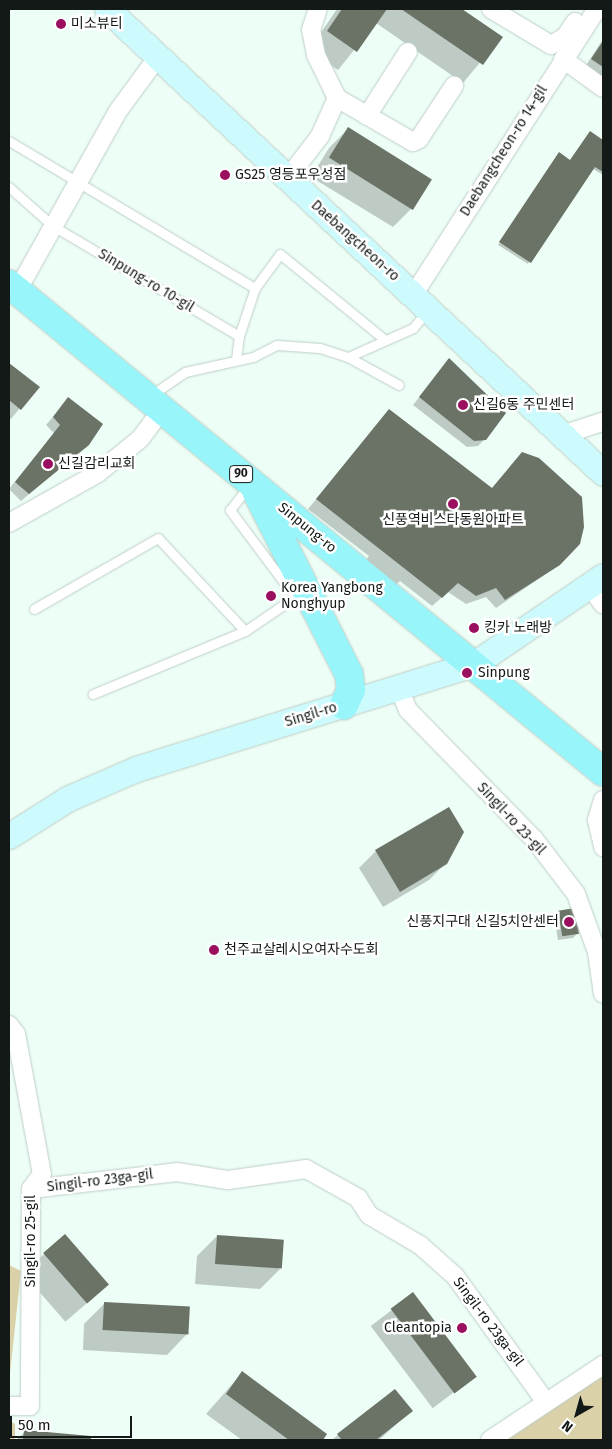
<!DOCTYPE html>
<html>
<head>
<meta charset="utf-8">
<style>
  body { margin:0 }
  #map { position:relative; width:612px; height:1449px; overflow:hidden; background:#edfef6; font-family:"Fira Sans","Noto Sans KR",sans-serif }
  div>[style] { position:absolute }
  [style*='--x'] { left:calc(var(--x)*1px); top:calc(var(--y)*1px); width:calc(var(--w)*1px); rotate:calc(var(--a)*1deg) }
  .green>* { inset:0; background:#dad1a9 }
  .shadow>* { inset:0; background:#0003; transform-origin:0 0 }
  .building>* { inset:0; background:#6b7266; transform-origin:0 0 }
  .roads { filter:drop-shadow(0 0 1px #becec7) drop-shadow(0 0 1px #becec7) }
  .service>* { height:9px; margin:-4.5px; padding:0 4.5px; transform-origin:4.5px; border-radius:4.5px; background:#fff }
  .minor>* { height:18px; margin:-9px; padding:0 9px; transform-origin:9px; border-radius:9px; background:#fff }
  .secondary>* { height:25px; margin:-12.5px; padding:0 12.5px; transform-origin:12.5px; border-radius:12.5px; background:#ccfafd }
  .primary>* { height:28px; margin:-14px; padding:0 14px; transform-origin:14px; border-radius:14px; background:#98f5fa }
  .dots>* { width:14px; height:14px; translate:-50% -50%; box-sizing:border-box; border:2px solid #fff; border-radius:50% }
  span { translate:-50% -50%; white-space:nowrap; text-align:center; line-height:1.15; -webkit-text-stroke:5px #fff; paint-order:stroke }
  .shield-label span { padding:1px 4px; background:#fff; border:1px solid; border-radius:4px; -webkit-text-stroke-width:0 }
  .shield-label { font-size:12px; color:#131916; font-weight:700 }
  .poi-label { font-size:14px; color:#131916 }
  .left { translate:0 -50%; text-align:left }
  .right { translate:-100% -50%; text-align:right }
  .street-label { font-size:14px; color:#131916 }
  .frame { position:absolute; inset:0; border:10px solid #131916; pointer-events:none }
  .north { position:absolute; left:552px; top:1389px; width:50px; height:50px; -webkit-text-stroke:4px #fff; paint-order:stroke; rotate:218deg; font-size:14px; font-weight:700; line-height:20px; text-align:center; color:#131916 }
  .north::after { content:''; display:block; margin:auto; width:18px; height:22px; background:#131916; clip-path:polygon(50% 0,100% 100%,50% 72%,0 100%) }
  .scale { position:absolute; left:10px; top:1416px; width:122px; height:22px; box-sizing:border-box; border:2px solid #131916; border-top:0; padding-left:6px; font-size:15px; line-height:18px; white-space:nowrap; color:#131916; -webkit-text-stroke:4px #fff; paint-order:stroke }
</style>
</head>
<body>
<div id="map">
  <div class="green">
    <div style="clip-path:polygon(9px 1265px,21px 1271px,9px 1383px)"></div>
    <div style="clip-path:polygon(603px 1372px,603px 1440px,505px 1440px)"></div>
    <div style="clip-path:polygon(9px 1420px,15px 1424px,15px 1440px,9px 1440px)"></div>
  </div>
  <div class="shadow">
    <div style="clip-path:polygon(337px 9px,460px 9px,501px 37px,463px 83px,376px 23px,338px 70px,309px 50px)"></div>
    <div style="clip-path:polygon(603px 39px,603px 79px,585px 67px)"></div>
    <div style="clip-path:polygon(348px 129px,412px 208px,393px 227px,311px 177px,329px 148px)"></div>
    <div style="clip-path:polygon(590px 133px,603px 142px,603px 175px,593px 169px,528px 264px,498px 245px,557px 156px,570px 161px)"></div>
    <div style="clip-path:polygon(449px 360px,485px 439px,478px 446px,467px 447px,413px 405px)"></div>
    <div style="clip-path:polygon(9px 366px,38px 387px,9px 421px)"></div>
    <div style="clip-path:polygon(62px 406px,88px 445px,21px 501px,9px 489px,54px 433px,46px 425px)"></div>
    <div style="clip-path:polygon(389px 411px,559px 565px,496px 608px,486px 597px,466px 604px,448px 592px,432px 606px,400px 581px,393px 587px,363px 564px,369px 556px,308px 509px)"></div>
    <div style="clip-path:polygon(448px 808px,446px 863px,429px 880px,383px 907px,359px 868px,376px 851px)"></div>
    <div style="clip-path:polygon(559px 911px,578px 933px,573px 938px,558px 940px,554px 916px)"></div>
    <div style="left:65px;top:1236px;width:65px;height:56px;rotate:49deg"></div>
    <div style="clip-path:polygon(217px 1236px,280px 1269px,260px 1289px,195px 1284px,197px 1256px)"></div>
    <div style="left:413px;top:1294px;width:103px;height:53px;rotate:53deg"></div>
    <div style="clip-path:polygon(104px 1304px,187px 1334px,167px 1355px,83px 1350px,84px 1324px)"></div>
    <div style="clip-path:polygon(242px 1373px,325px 1434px,321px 1440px,242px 1440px,206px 1414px)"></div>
    <div style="clip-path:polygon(411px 1411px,379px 1440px,332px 1440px,338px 1435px)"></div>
    <div style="clip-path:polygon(25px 1432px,90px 1437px,89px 1440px,16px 1440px)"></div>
  </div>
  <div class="building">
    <div style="clip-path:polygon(342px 9px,387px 9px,357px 52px,327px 31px)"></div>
    <div style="clip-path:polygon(401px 9px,462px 9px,503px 37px,483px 65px)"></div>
    <div style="clip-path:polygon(603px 41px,603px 67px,591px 59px)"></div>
    <div style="left:348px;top:127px;width:99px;height:36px;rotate:32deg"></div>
    <div style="clip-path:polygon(590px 131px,603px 140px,603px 172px,595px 167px,531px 263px,499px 242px,559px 152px,570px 160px)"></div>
    <div style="clip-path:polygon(449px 358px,506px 413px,486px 440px,474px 441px,419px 397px)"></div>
    <div style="clip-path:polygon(9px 363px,40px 387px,21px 410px,9px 400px)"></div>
    <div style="clip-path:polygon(68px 397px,103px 424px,89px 445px,29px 494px,15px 482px,60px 425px,53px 417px)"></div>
    <div style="clip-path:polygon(389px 409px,492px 488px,522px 452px,539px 458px,582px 497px,584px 527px,580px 544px,560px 565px,505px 600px,496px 588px,476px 596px,458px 583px,442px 598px,316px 499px)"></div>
    <div style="clip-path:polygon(449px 807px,464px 832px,447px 864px,400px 892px,375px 850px)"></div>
    <div style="left:575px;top:908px;width:26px;height:17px;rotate:81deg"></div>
    <div style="left:65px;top:1234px;width:67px;height:29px;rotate:49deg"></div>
    <div style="left:217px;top:1235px;width:67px;height:29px;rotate:4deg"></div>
    <div style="left:413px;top:1292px;width:106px;height:28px;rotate:53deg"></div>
    <div style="left:104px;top:1302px;width:86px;height:28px;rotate:3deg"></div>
    <div style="clip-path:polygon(242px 1371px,327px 1434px,323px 1440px,289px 1440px,226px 1394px)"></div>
    <div style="clip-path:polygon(395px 1389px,413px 1411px,376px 1440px,342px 1440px,337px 1434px)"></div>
    <div style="clip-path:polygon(24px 1430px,91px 1436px,91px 1440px,23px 1440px)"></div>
  </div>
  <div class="roads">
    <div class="service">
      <div style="--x:9;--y:141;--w:287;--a:30.9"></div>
      <div style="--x:9;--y:187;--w:59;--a:41.6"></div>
      <div style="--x:53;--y:226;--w:216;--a:30.6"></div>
      <div style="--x:348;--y:357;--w:58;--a:28.8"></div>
      <div style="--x:236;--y:360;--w:24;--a:-83"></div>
      <div style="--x:239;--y:336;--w:51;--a:-71.6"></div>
      <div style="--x:255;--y:288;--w:42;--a:-53.7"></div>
      <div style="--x:280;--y:254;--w:136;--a:39.3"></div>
      <div style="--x:150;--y:396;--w:42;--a:-34.4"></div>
      <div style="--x:185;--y:372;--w:70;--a:-12.4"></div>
      <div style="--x:253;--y:357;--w:27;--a:-27"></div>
      <div style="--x:277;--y:345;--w:43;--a:4"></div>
      <div style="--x:320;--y:348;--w:29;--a:18"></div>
      <div style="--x:348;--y:357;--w:71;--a:-24"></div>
      <div style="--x:413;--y:328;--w:22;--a:-51"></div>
      <div style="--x:34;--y:609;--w:143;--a:-29.8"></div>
      <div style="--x:158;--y:538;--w:127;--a:46.9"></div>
      <div style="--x:245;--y:631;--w:165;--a:157.5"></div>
      <div style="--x:245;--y:631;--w:60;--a:-34.2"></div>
      <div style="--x:295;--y:597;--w:109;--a:-126.8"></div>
      <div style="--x:230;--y:510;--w:31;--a:-52"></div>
    </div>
    <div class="minor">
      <div style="--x:491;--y:9;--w:70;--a:31"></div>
      <div style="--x:551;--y:45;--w:16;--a:-30"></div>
      <div style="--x:565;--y:37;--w:18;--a:-56"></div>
      <div style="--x:563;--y:59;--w:49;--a:35.9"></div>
      <div style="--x:337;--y:98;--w:88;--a:30.1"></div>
      <div style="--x:413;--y:142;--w:7;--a:-27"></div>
      <div style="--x:419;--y:139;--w:64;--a:-56.6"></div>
      <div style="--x:367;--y:116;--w:76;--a:-57.4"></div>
      <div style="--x:287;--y:179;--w:54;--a:-52.5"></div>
      <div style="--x:320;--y:136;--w:42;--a:-65.9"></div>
      <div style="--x:337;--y:98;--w:48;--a:-116"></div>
      <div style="--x:316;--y:55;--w:25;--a:-101"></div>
      <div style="--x:311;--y:30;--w:22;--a:-72"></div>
      <div style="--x:17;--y:291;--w:206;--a:-60.7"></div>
      <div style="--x:118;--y:111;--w:66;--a:-53.7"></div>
      <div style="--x:414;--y:294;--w:339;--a:-57.3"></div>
      <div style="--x:565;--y:434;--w:40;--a:-18"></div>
      <div style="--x:9;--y:523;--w:102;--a:-29.3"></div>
      <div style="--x:98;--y:473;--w:54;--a:-39"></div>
      <div style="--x:140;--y:439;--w:36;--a:-53"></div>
      <div style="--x:589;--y:585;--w:24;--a:54"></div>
      <div style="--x:399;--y:688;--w:24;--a:68"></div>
      <div style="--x:408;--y:710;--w:180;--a:45.7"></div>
      <div style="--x:534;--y:839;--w:69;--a:52.6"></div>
      <div style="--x:576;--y:894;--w:62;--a:70.1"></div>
      <div style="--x:597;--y:952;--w:42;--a:81.9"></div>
      <div style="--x:603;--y:800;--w:21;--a:107"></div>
      <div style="--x:597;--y:820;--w:28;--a:77"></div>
      <div style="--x:9;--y:1025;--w:11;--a:52"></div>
      <div style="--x:16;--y:1034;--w:142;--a:79.5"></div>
      <div style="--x:42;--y:1174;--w:19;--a:126"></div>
      <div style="--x:31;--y:1189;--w:217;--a:90.3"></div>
      <div style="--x:30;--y:1406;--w:21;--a:180"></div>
      <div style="--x:31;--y:1189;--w:147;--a:-6.6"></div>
      <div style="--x:177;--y:1172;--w:52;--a:8.9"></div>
      <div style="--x:228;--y:1180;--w:79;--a:-8"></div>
      <div style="--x:306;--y:1169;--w:60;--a:29.1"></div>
      <div style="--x:358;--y:1198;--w:20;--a:57"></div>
      <div style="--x:369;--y:1215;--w:59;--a:30.5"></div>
      <div style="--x:420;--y:1245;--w:47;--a:41.5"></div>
      <div style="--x:455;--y:1276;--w:155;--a:54.2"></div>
      <div style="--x:490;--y:1440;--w:136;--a:-33.6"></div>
    </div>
    <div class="secondary">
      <div style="--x:107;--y:9;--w:679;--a:43.09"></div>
      <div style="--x:9;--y:836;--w:69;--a:-32.5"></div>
      <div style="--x:67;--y:799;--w:75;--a:-23.5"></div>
      <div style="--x:136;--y:769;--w:354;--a:-17.3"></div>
      <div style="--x:474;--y:664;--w:156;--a:-34.3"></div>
    </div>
    <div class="primary">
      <div style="--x:9;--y:284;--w:769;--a:39.4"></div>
      <div style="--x:256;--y:491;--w:205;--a:63.1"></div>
      <div style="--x:349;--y:674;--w:16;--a:83"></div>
      <div style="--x:351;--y:690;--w:17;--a:115"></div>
    </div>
  </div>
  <div class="dots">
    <div style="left:61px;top:24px;background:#9b0f5f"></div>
    <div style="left:225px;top:175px;background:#9b0f5f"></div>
    <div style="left:463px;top:405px;background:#9b0f5f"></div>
    <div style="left:48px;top:464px;background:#9b0f5f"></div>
    <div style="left:453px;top:504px;background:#9b0f5f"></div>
    <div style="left:271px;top:596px;background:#9b0f5f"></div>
    <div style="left:474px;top:628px;background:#9b0f5f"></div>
    <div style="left:467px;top:673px;background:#9b0f5f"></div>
    <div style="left:569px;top:922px;background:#9b0f5f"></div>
    <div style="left:214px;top:950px;background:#9b0f5f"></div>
    <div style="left:462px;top:1328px;background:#9b0f5f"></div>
  </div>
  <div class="shield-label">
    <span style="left:241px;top:474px">90</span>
  </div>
  <div class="poi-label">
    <span class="left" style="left:71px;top:24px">미소뷰티</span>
    <span class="left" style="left:235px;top:175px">GS25 영등포우성점</span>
    <span class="left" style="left:473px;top:405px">신길6동 주민센터</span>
    <span class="left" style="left:58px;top:464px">신길감리교회</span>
    <span style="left:453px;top:520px">신풍역비스타동원아파트</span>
    <span class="left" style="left:281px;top:596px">Korea Yangbong<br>Nonghyup</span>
    <span class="left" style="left:484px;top:628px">킹카 노래방</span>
    <span class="left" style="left:478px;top:673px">Sinpung</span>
    <span class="right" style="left:559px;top:922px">신풍지구대 신길5치안센터</span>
    <span class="left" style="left:224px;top:950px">천주교살레시오여자수도회</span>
    <span class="right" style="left:452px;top:1328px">Cleantopia</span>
  </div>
  <div class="street-label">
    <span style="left:504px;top:151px;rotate:-58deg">Daebangcheon-ro 14-gil</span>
    <span style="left:355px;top:241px;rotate:42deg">Daebangcheon-ro</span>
    <span style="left:146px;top:281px;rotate:31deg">Sinpung-ro 10-gil</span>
    <span style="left:307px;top:528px;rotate:39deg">Sinpung-ro</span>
    <span style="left:311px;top:715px;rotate:-17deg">Singil-ro</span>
    <span style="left:511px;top:819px;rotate:47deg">Singil-ro 23-gil</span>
    <span style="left:100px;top:1181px;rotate:-7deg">Singil-ro 23ga-gil</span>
    <span style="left:31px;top:1241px;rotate:-90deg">Singil-ro 25-gil</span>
    <span style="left:488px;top:1322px;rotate:53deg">Singil-ro 23ga-gil</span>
  </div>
  <div class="frame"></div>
  <div class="north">N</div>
  <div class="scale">50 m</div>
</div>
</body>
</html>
